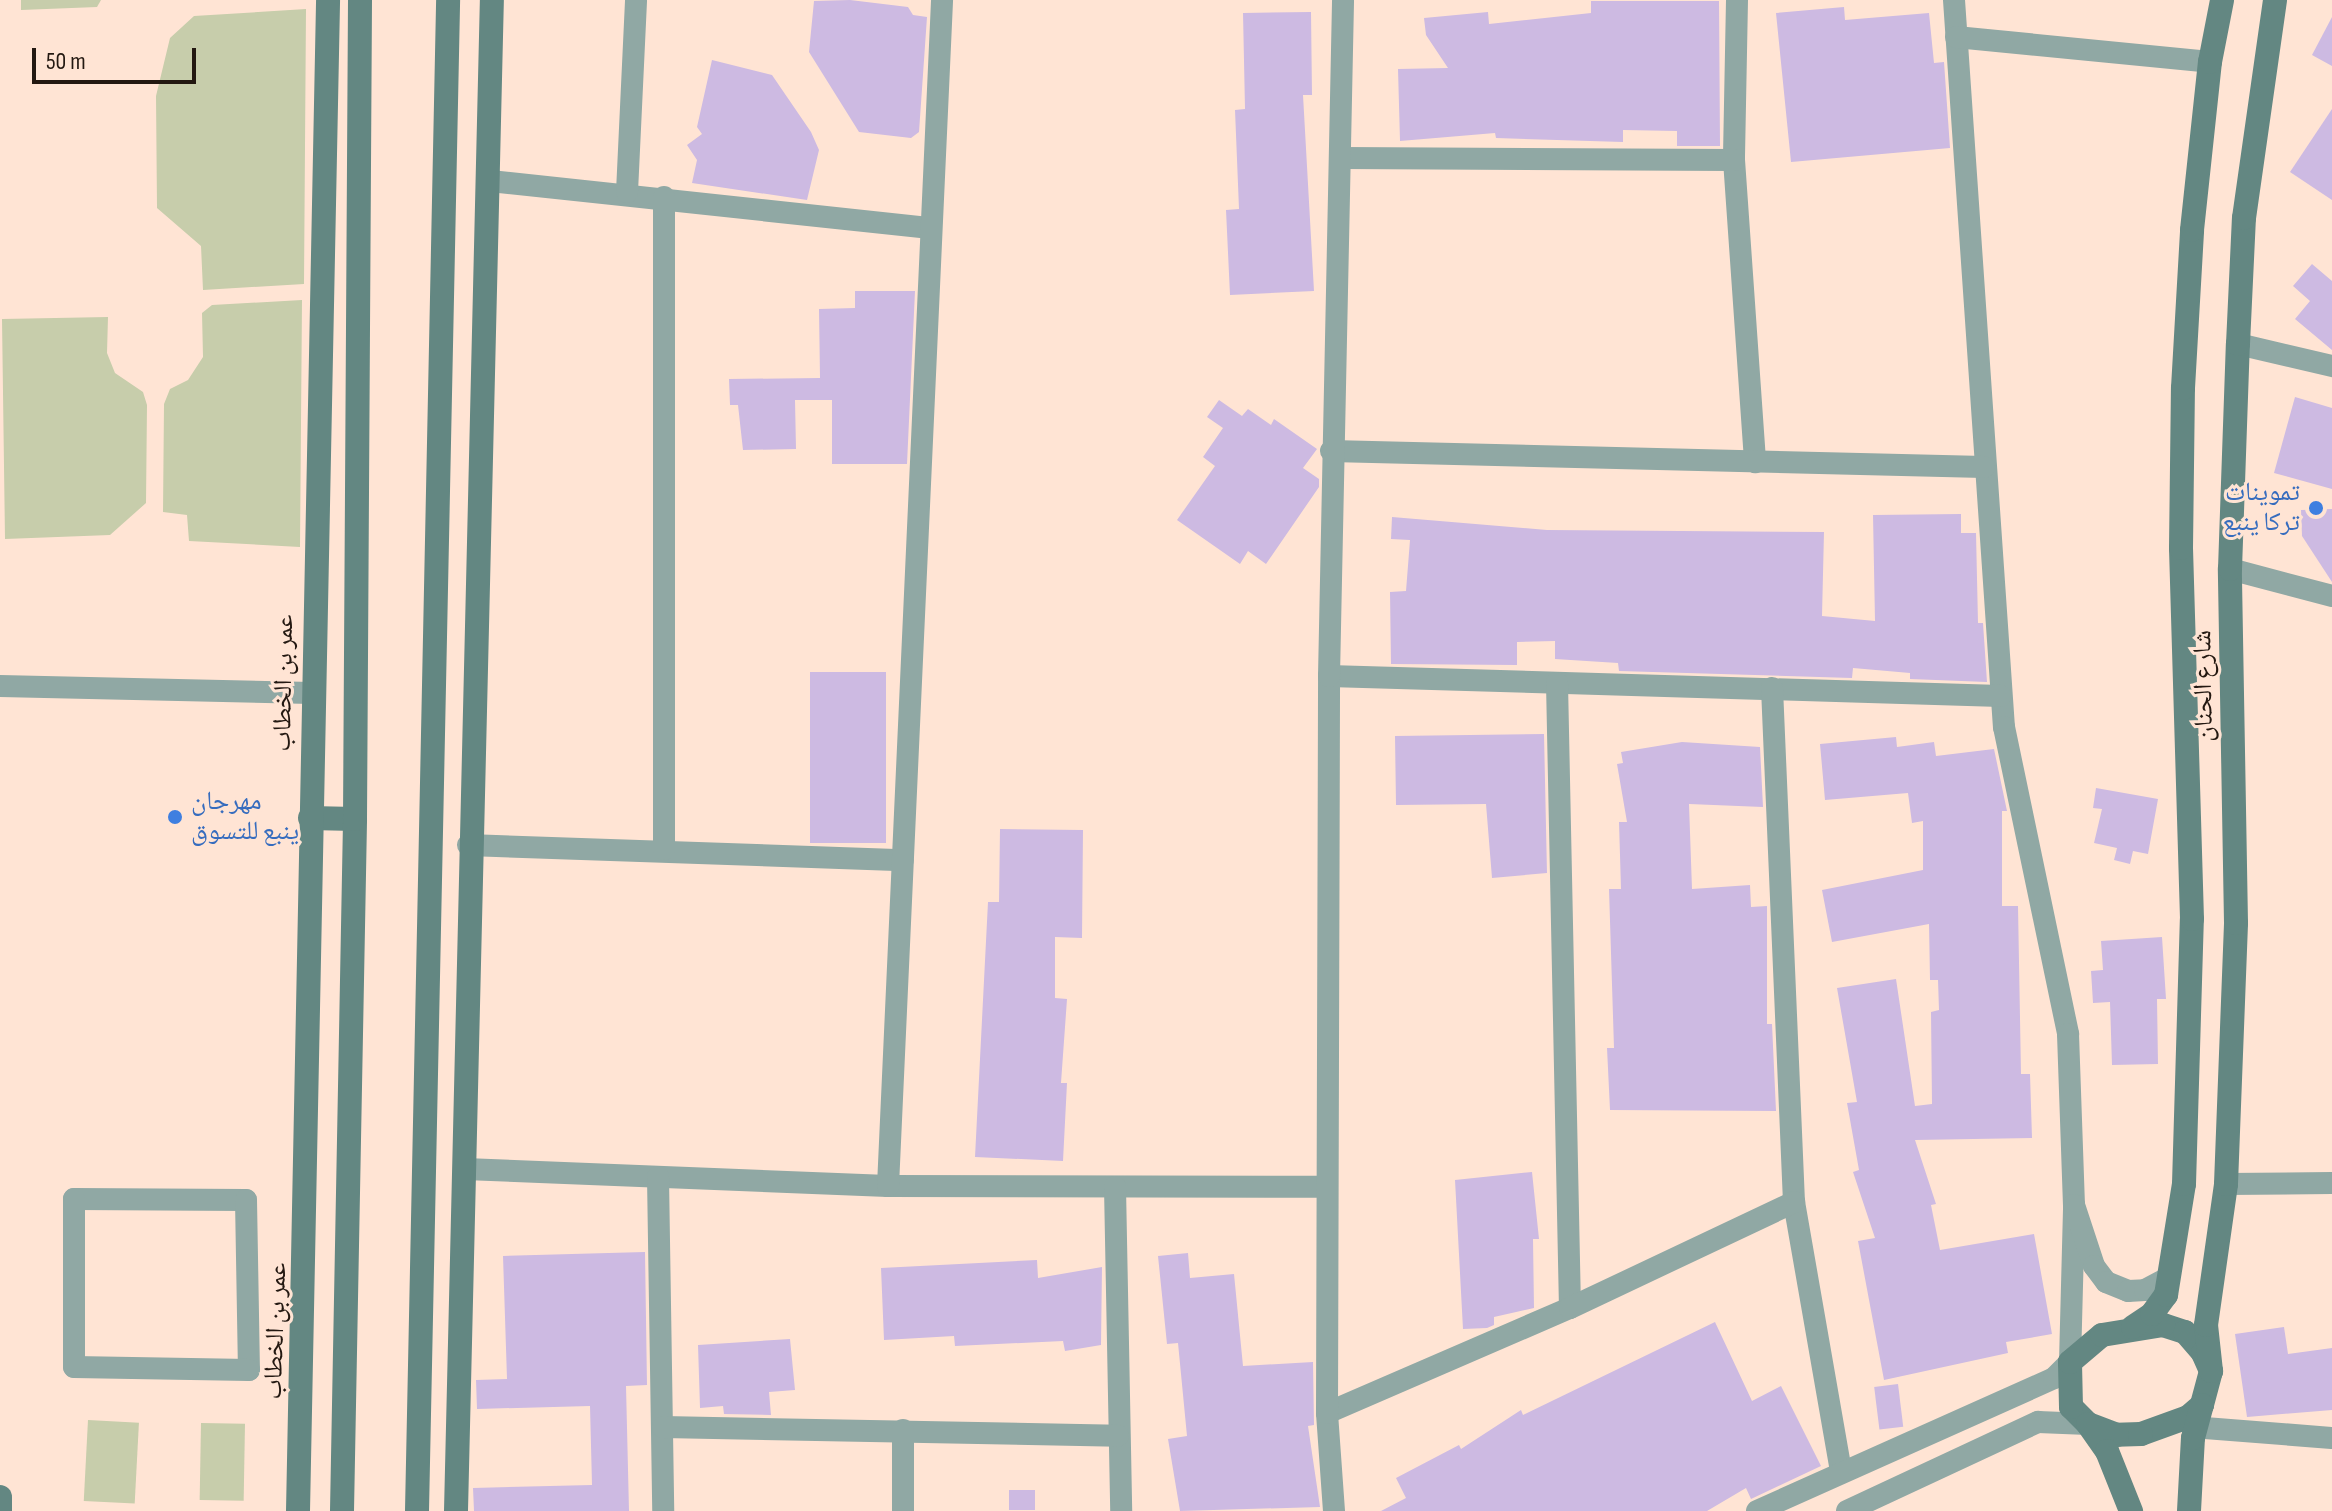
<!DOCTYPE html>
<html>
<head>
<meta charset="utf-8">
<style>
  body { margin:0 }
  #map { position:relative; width:2332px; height:1511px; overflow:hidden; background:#ffe4d4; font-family:"Sofia Sans Condensed","Noto Naskh Arabic",sans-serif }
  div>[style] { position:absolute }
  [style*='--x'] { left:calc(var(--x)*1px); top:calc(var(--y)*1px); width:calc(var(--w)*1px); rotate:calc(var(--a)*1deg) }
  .green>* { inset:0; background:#c7cdab; transform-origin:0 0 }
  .building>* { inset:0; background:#cdbae2; transform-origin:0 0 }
  .street>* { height:22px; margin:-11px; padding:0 11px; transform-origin:11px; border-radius:11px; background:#90a8a4 }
  .secondary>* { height:24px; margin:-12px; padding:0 12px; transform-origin:12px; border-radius:12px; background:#638782 }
  .dots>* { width:22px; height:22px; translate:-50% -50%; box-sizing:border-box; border:4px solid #ffe4d4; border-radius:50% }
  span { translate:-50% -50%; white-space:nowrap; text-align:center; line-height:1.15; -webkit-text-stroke:6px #ffe4d4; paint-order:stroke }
  .shop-label { font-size:26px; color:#366cbe }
  .right { translate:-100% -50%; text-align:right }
  .left { translate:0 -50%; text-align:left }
  .street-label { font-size:26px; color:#231811 }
  .scale { position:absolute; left:32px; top:48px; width:164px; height:36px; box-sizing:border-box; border:4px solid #231811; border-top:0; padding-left:10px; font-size:24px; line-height:28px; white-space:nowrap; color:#231811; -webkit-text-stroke:6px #ffe4d4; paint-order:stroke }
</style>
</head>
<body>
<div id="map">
  <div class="green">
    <div style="clip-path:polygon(21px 0,101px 0,97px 7px,21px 10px)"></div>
    <div style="clip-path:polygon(306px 9px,304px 284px,203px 290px,201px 246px,157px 208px,156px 96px,170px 38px,194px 16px)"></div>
    <div style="clip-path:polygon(302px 300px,300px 547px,189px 541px,187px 515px,163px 512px,164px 404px,170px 389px,188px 380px,203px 357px,202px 313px,212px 305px)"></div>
    <div style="clip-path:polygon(108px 317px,107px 353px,115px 373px,143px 392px,147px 405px,146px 503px,110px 535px,5px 539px,2px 319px)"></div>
    <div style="left:88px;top:1420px;width:51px;height:81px;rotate:3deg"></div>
    <div style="left:201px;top:1423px;width:44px;height:77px;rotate:1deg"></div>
  </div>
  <div class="building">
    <div style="clip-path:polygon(850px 0,908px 7px,913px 15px,927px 17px,919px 132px,911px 138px,859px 132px,809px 52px,814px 1px)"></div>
    <div style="clip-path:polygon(1591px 1px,1719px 1px,1720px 146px,1677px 146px,1677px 131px,1623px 130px,1623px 142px,1496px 138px,1495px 133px,1400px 141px,1398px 69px,1448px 68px,1426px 35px,1424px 18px,1488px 12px,1489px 24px,1591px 13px)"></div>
    <div style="clip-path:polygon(1844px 7px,1845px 20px,1929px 13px,1934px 63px,1944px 62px,1950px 148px,1791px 162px,1776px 13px)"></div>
    <div style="clip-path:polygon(1311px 12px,1312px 95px,1303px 95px,1314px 291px,1230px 295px,1226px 210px,1239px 209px,1235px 110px,1245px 109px,1243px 13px)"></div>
    <div style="clip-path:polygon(2332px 17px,2332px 66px,2312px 55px)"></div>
    <div style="clip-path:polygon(712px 60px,772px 75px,811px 132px,819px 150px,807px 200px,692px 183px,697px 160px,687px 145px,702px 134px,697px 127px)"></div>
    <div style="clip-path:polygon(2332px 109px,2332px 200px,2290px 172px)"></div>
    <div style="clip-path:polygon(2312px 264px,2332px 281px,2332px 350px,2295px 319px,2310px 301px,2293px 286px)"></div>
    <div style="clip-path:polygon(855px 291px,915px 291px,907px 464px,832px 464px,832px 400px,795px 400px,796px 449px,743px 450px,738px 405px,730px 405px,729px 379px,820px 378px,819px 309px,855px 308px)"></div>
    <div style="clip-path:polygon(2295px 397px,2332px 408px,2332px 489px,2274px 473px)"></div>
    <div style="clip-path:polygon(1219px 400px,1242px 416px,1248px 409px,1271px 425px,1274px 419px,1317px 449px,1303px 468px,1319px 479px,1319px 487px,1266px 564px,1248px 551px,1240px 564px,1177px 520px,1215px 466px,1203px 457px,1223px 428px,1207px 417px)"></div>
    <div style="clip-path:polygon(2332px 509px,2332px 582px,2302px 536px,2301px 510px)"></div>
    <div style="clip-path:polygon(1961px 514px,1961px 533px,1976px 533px,1978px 623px,1983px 623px,1987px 682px,1910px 679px,1910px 673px,1853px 668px,1852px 678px,1619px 671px,1618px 663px,1555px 659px,1555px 641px,1517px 642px,1517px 665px,1391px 664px,1390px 592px,1406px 591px,1410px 540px,1391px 539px,1392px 517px,1547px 530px,1824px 532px,1822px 616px,1875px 621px,1873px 515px)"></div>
    <div style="left:810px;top:672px;width:76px;height:171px"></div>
    <div style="clip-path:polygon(1544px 734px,1547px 873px,1492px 878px,1486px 804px,1396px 805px,1395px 736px)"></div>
    <div style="clip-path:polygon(1896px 737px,1897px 747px,1934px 742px,1936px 756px,1994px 749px,2007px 811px,2002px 811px,2002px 906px,2018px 906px,2021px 1074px,2030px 1074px,2032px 1138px,1915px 1140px,1936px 1204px,1931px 1205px,1940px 1250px,2034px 1234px,2052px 1334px,2006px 1342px,2008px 1353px,1884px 1380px,1858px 1241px,1875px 1238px,1853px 1172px,1859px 1170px,1847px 1103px,1857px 1102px,1837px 988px,1896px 979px,1915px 1106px,1932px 1104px,1931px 1012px,1939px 1010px,1938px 980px,1930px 980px,1929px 924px,1832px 942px,1822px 890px,1923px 870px,1923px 821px,1912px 823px,1908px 793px,1825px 800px,1820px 744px)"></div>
    <div style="clip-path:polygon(1682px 742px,1760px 747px,1763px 807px,1689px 804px,1692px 889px,1750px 885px,1751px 907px,1767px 906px,1767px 1024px,1772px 1024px,1776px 1111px,1610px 1110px,1607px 1048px,1614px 1048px,1609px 889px,1621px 889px,1619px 822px,1627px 822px,1617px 764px,1623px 763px,1621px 752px)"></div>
    <div style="clip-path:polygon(2096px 788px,2158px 799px,2148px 854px,2133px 851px,2130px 864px,2114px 860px,2117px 848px,2094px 843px,2102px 809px,2093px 808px)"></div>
    <div style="clip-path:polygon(1000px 829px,1083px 830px,1082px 938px,1055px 937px,1055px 998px,1067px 999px,1061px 1083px,1067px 1083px,1063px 1161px,975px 1157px,988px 902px,999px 902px)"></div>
    <div style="clip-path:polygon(2162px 937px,2166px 999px,2157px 999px,2158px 1064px,2112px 1065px,2110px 1002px,2093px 1003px,2091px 971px,2103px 970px,2101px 941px)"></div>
    <div style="clip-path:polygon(1532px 1172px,1539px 1239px,1533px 1239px,1534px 1308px,1494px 1317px,1494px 1325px,1487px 1328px,1463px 1329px,1455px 1180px)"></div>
    <div style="clip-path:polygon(645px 1252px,647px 1385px,626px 1386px,629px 1511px,474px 1511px,473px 1488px,592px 1485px,590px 1406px,477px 1409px,476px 1380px,507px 1379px,503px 1256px)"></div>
    <div style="clip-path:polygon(1188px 1253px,1190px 1278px,1234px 1274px,1243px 1366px,1313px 1362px,1314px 1425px,1308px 1426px,1320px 1507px,1180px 1511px,1168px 1439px,1187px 1436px,1178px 1343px,1167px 1344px,1158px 1256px)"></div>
    <div style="clip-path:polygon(1037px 1260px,1038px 1278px,1102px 1267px,1101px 1345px,1065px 1351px,1063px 1341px,955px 1346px,954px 1336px,884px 1340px,881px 1268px)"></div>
    <div style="clip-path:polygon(1715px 1322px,1752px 1401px,1781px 1386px,1821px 1466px,1751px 1499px,1746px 1488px,1707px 1511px,1381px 1511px,1406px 1498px,1396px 1478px,1459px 1445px,1461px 1449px,1521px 1410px,1523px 1415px)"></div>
    <div style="clip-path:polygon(2284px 1327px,2288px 1354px,2332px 1348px,2332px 1410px,2247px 1417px,2235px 1334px)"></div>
    <div style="clip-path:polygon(790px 1339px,795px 1390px,769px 1392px,771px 1415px,724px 1414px,723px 1406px,700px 1408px,698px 1345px)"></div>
    <div style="left:1898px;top:1384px;width:43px;height:24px;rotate:83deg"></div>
    <div style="left:1009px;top:1490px;width:26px;height:20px"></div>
  </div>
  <div class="street">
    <div style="--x:1737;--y:0;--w:160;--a:91.1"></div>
    <div style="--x:1734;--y:160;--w:303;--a:86"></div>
    <div style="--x:1954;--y:0;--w:729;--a:86.07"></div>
    <div style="--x:2004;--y:727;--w:314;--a:78.2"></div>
    <div style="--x:2068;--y:1034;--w:171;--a:88"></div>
    <div style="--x:1956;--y:37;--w:255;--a:5.6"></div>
    <div style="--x:1342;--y:158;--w:392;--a:0.3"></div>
    <div style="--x:490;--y:181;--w:443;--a:6.1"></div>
    <div style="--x:627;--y:192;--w:192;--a:-87.3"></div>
    <div style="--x:2238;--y:344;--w:97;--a:13.2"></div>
    <div style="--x:1331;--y:451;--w:653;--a:1.4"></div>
    <div style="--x:2230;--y:569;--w:106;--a:14.8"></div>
    <div style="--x:1329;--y:676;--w:672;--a:1.7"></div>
    <div style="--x:1557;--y:683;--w:625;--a:88.81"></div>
    <div style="--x:0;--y:686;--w:312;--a:1.3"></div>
    <div style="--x:1772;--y:688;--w:514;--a:87.55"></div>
    <div style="--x:1794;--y:1202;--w:274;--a:80.1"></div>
    <div style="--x:468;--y:845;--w:435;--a:2"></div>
    <div style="--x:664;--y:849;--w:652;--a:-90"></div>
    <div style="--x:465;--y:1169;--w:423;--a:2.3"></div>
    <div style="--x:888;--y:1186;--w:439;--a:0.1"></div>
    <div style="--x:658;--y:1177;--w:334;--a:89.1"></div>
    <div style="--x:2226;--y:1184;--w:106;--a:-0.5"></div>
    <div style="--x:888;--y:1186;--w:1187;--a:-87.39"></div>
    <div style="--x:1115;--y:1187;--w:324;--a:88.9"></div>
    <div style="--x:74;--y:1199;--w:172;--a:0.3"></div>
    <div style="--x:246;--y:1200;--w:170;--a:89"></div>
    <div style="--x:249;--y:1370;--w:175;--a:-179"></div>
    <div style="--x:74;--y:1367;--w:168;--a:-90"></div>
    <div style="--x:1327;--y:1413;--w:265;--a:-23.4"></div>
    <div style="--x:1570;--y:1308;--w:248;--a:-25.3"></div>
    <div style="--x:663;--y:1427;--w:455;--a:1.1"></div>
    <div style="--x:2192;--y:1427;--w:140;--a:4.5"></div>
    <div style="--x:903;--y:1511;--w:81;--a:-90"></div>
    <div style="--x:1334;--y:1511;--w:98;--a:-94.1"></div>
    <div style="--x:1327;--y:1413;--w:737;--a:-89.84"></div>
    <div style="--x:1329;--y:676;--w:676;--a:-88.81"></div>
    <div style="--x:1757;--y:1511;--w:325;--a:-24.1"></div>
    <div style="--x:2054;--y:1378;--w:23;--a:-45"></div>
    <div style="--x:2070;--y:1362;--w:157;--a:-88.5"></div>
    <div style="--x:2074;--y:1205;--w:64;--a:71.8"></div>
    <div style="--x:2094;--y:1266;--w:20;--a:53"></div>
    <div style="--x:2106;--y:1282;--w:24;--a:22"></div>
    <div style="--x:2128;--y:1291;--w:17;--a:-3"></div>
    <div style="--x:2145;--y:1290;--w:27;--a:-28"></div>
    <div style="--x:1847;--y:1511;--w:211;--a:-25"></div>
    <div style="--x:2038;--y:1422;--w:50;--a:2.3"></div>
  </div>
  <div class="secondary">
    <div style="--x:310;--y:818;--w:45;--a:1.3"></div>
    <div style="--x:2163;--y:1325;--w:23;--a:18"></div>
    <div style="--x:2185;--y:1332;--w:28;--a:49"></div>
    <div style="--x:2203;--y:1353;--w:20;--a:66"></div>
    <div style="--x:2211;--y:1371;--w:35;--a:105"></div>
    <div style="--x:2202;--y:1405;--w:18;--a:139"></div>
    <div style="--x:2188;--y:1417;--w:50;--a:160.1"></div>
    <div style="--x:2141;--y:1434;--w:24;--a:178"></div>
    <div style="--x:2117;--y:1435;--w:31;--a:-159"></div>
    <div style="--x:2088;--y:1424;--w:24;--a:-135"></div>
    <div style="--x:2071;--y:1407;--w:45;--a:-91.3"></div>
    <div style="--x:2070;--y:1362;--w:42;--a:-40.2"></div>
    <div style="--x:2102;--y:1335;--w:62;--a:-9.3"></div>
    <div style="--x:2133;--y:1327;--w:23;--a:-34"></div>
    <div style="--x:2152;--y:1314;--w:24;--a:-54"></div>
    <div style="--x:2166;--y:1295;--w:112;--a:-80.8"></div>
    <div style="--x:2184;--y:1184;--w:265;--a:-88.3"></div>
    <div style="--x:2192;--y:919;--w:371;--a:-91.7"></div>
    <div style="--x:2181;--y:548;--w:160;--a:-89.3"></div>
    <div style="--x:2183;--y:388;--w:158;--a:-86.7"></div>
    <div style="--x:2192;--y:230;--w:169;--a:-83.9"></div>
    <div style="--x:2210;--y:62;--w:63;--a:-79"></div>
    <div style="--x:2211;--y:1371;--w:46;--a:-96.2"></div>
    <div style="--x:2206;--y:1325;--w:142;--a:-81.9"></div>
    <div style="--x:2226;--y:1184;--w:261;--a:-87.8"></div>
    <div style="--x:2236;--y:923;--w:354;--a:-91"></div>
    <div style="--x:2230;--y:569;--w:225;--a:-88"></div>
    <div style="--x:2238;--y:344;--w:126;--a:-87.3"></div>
    <div style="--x:2244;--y:218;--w:220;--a:-81.9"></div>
    <div style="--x:2088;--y:1424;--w:33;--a:55"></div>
    <div style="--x:2107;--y:1451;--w:65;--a:68.2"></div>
    <div style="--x:0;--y:1497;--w:14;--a:90"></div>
    <div style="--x:298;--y:1511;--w:1511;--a:-88.86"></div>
    <div style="--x:342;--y:1511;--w:692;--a:-88.92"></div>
    <div style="--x:355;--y:819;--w:819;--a:-89.65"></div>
    <div style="--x:417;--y:1511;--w:1511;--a:-88.82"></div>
    <div style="--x:456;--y:1511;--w:1511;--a:-88.64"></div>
    <div style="--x:2189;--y:1511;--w:73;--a:-86.9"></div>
    <div style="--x:2193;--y:1438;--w:34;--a:-75"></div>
  </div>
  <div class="dots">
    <div style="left:2316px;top:508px;background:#3f7fe0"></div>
    <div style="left:175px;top:817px;background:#3f7fe0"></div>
  </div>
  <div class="shop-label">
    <span class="right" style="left:2300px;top:508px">تموينات<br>تركا ينبع</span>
    <span class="left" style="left:191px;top:817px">مهرجان<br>ينبع للتسوق</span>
  </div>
  <div class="street-label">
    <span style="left:284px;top:683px;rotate:-89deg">عمر بن الخطاب</span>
    <span style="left:2204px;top:686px;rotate:-91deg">شارع الحنان</span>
    <span style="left:276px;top:1331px;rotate:-88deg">عمر بن الخطاب</span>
  </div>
  <div class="scale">50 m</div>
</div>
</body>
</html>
